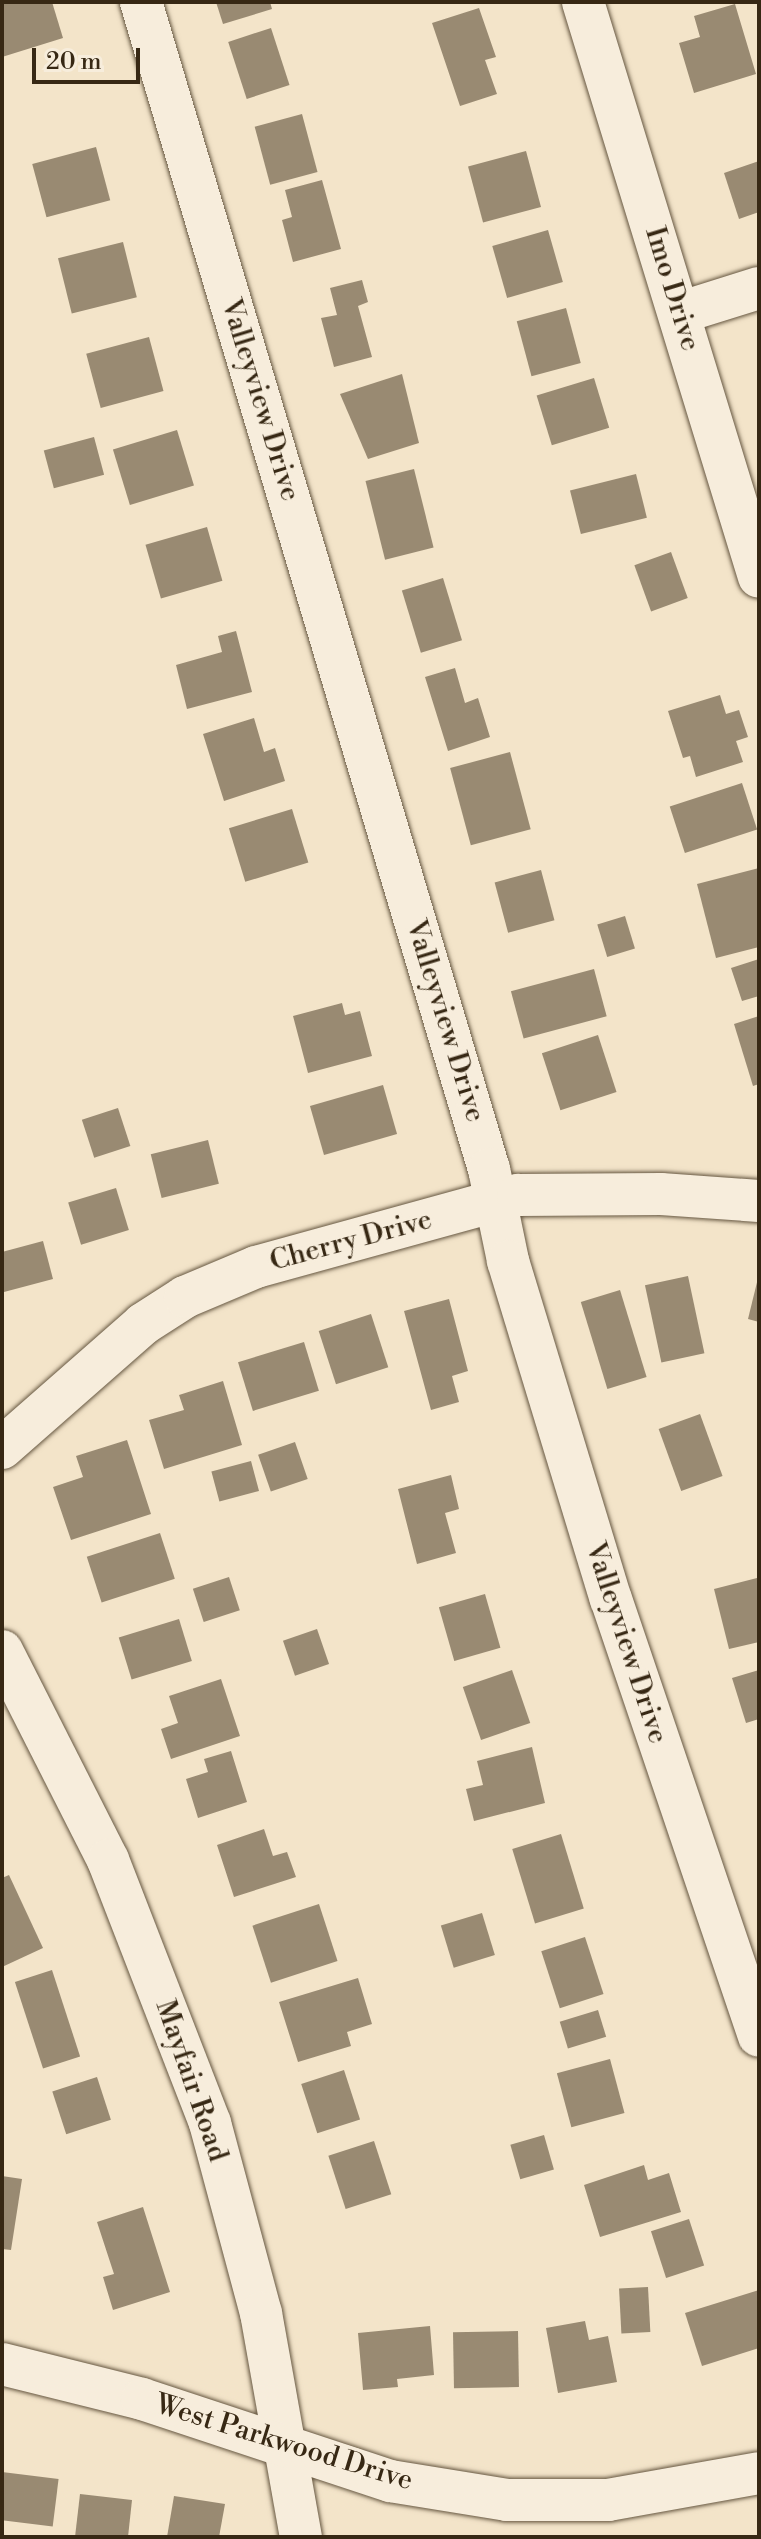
<!DOCTYPE html>
<html>
<head>
<meta charset="utf-8">
<style>
  body { margin:0 }
  #map { position:relative; width:761px; height:2539px; overflow:hidden; background:#f3e4c9; font-family:"Libre Bodoni",serif }
  div>[style] { position:absolute }
  [style*='--x'] { left:calc(var(--x)*1px); top:calc(var(--y)*1px); width:calc(var(--w)*1px); rotate:calc(var(--a)*1deg) }
  .building>* { inset:0; background:#998a72; transform-origin:0 0 }
  .roads { filter:drop-shadow(0 0 2px #665741) drop-shadow(0 0 2px #665741) }
  .minor>* { height:42px; margin:-21px; padding:0 21px; transform-origin:21px; border-radius:21px; background:#f7eddc }
  span { translate:-50% -50%; white-space:nowrap; text-align:center; line-height:1.15; -webkit-text-stroke:6px #f7eddc; paint-order:stroke }
  .street-label { font-size:28px; color:#372814 }
  .frame { position:absolute; inset:0; border:4px solid #372814; pointer-events:none }
  .scale { position:absolute; left:32px; top:48px; width:108px; height:36px; box-sizing:border-box; border:4px solid #372814; border-top:0; padding-left:10px; font-size:24px; line-height:28px; white-space:nowrap; color:#372814; -webkit-text-stroke:6px #f7eddc; paint-order:stroke }
</style>
</head>
<body>
<div id="map">
  <div class="building">
    <div style="clip-path:polygon(2px 2px,52px 2px,63px 38px,2px 57px)"></div>
    <div style="clip-path:polygon(216px 2px,270px 2px,272px 9px,223px 24px)"></div>
    <div style="clip-path:polygon(735px 4px,756px 74px,694px 93px,679px 43px,700px 37px,694px 16px)"></div>
    <div style="clip-path:polygon(479px 8px,496px 57px,485px 60px,497px 94px,460px 106px,432px 23px)"></div>
    <div style="left:271px;top:28px;width:60px;height:45px;rotate:72deg"></div>
    <div style="left:302px;top:114px;width:60px;height:49px;rotate:75deg"></div>
    <div style="left:96px;top:147px;width:55px;height:66px;rotate:75deg"></div>
    <div style="left:526px;top:151px;width:58px;height:60px;rotate:75deg"></div>
    <div style="clip-path:polygon(759px 161px,759px 212px,739px 219px,724px 173px)"></div>
    <div style="clip-path:polygon(322px 180px,341px 249px,293px 262px,282px 220px,292px 217px,285px 190px)"></div>
    <div style="left:548px;top:230px;width:54px;height:58px;rotate:74deg"></div>
    <div style="left:123px;top:242px;width:57px;height:67px;rotate:76deg"></div>
    <div style="clip-path:polygon(362px 280px,368px 302px,358px 306px,372px 357px,334px 367px,321px 318px,337px 315px,330px 288px)"></div>
    <div style="left:566px;top:308px;width:57px;height:51px;rotate:75deg"></div>
    <div style="left:149px;top:337px;width:56px;height:65px;rotate:75deg"></div>
    <div style="clip-path:polygon(402px 374px,419px 443px,368px 459px,340px 394px)"></div>
    <div style="left:594px;top:378px;width:52px;height:60px;rotate:73deg"></div>
    <div style="left:177px;top:430px;width:58px;height:67px;rotate:73deg"></div>
    <div style="left:94px;top:437px;width:39px;height:52px;rotate:75deg"></div>
    <div style="left:414px;top:469px;width:81px;height:50px;rotate:76deg"></div>
    <div style="left:636px;top:474px;width:45px;height:68px;rotate:76deg"></div>
    <div style="left:207px;top:527px;width:56px;height:64px;rotate:74deg"></div>
    <div style="left:671px;top:552px;width:49px;height:39px;rotate:70deg"></div>
    <div style="left:443px;top:578px;width:65px;height:43px;rotate:73deg"></div>
    <div style="clip-path:polygon(236px 631px,252px 692px,187px 709px,176px 665px,222px 652px,218px 636px)"></div>
    <div style="clip-path:polygon(455px 668px,465px 703px,478px 698px,490px 737px,448px 751px,425px 677px)"></div>
    <div style="clip-path:polygon(720px 695px,726px 714px,739px 710px,748px 737px,736px 741px,743px 762px,696px 777px,690px 756px,683px 758px,668px 711px)"></div>
    <div style="clip-path:polygon(254px 718px,264px 752px,275px 748px,285px 781px,224px 801px,203px 734px)"></div>
    <div style="left:510px;top:752px;width:80px;height:62px;rotate:75deg"></div>
    <div style="left:742px;top:783px;width:49px;height:76px;rotate:72deg"></div>
    <div style="left:292px;top:809px;width:56px;height:66px;rotate:73deg"></div>
    <div style="clip-path:polygon(759px 868px,759px 947px,716px 958px,697px 884px)"></div>
    <div style="left:541px;top:870px;width:52px;height:48px;rotate:75deg"></div>
    <div style="left:625px;top:916px;width:34px;height:29px;rotate:73deg"></div>
    <div style="clip-path:polygon(759px 959px,759px 996px,742px 1001px,731px 968px)"></div>
    <div style="left:594px;top:969px;width:49px;height:86px;rotate:75deg"></div>
    <div style="clip-path:polygon(342px 1003px,345px 1015px,360px 1011px,372px 1056px,308px 1073px,293px 1016px)"></div>
    <div style="clip-path:polygon(759px 1016px,759px 1084px,753px 1086px,734px 1024px)"></div>
    <div style="left:598px;top:1035px;width:60px;height:59px;rotate:72deg"></div>
    <div style="left:383px;top:1085px;width:51px;height:76px;rotate:74deg"></div>
    <div style="left:118px;top:1108px;width:40px;height:38px;rotate:72deg"></div>
    <div style="left:208px;top:1140px;width:45px;height:59px;rotate:76deg"></div>
    <div style="left:116px;top:1188px;width:44px;height:50px;rotate:73deg"></div>
    <div style="clip-path:polygon(43px 1241px,53px 1279px,4px 1292px,2px 1252px)"></div>
    <div style="clip-path:polygon(759px 1274px,759px 1322px,748px 1319px)"></div>
    <div style="left:688px;top:1276px;width:79px;height:44px;rotate:78deg"></div>
    <div style="left:620px;top:1290px;width:91px;height:41px;rotate:73deg"></div>
    <div style="clip-path:polygon(449px 1299px,468px 1371px,452px 1376px,459px 1402px,431px 1410px,404px 1311px)"></div>
    <div style="left:371px;top:1314px;width:56px;height:55px;rotate:72deg"></div>
    <div style="left:304px;top:1342px;width:51px;height:69px;rotate:73deg"></div>
    <div style="clip-path:polygon(223px 1381px,242px 1445px,164px 1469px,149px 1420px,184px 1410px,179px 1395px)"></div>
    <div style="left:700px;top:1414px;width:66px;height:44px;rotate:70deg"></div>
    <div style="clip-path:polygon(127px 1440px,151px 1514px,71px 1540px,53px 1487px,83px 1477px,76px 1456px)"></div>
    <div style="left:295px;top:1442px;width:39px;height:39px;rotate:71deg"></div>
    <div style="left:251px;top:1461px;width:31px;height:41px;rotate:75deg"></div>
    <div style="clip-path:polygon(451px 1475px,459px 1509px,445px 1513px,456px 1553px,417px 1564px,398px 1489px)"></div>
    <div style="left:160px;top:1533px;width:48px;height:77px;rotate:72deg"></div>
    <div style="left:229px;top:1577px;width:35px;height:38px;rotate:72deg"></div>
    <div style="clip-path:polygon(757px 1578px,759px 1642px,729px 1649px,714px 1589px)"></div>
    <div style="left:485px;top:1594px;width:56px;height:48px;rotate:74deg"></div>
    <div style="left:179px;top:1619px;width:44px;height:63px;rotate:73deg"></div>
    <div style="left:317px;top:1629px;width:37px;height:36px;rotate:71deg"></div>
    <div style="left:512px;top:1670px;width:56px;height:52px;rotate:71deg"></div>
    <div style="clip-path:polygon(759px 1670px,759px 1719px,746px 1723px,732px 1678px)"></div>
    <div style="clip-path:polygon(221px 1679px,240px 1736px,171px 1759px,161px 1729px,178px 1723px,169px 1696px)"></div>
    <div style="clip-path:polygon(532px 1747px,545px 1803px,474px 1821px,466px 1789px,483px 1785px,477px 1761px)"></div>
    <div style="clip-path:polygon(231px 1751px,247px 1802px,198px 1818px,186px 1779px,208px 1772px,204px 1759px)"></div>
    <div style="clip-path:polygon(264px 1829px,273px 1856px,287px 1852px,296px 1877px,234px 1897px,217px 1845px)"></div>
    <div style="left:561px;top:1834px;width:78px;height:51px;rotate:73deg"></div>
    <div style="clip-path:polygon(9px 1875px,43px 1948px,2px 1967px,2px 1878px)"></div>
    <div style="left:319px;top:1904px;width:60px;height:70px;rotate:72deg"></div>
    <div style="left:482px;top:1913px;width:44px;height:43px;rotate:73deg"></div>
    <div style="left:585px;top:1937px;width:60px;height:46px;rotate:72deg"></div>
    <div style="left:52px;top:1970px;width:91px;height:39px;rotate:72deg"></div>
    <div style="clip-path:polygon(358px 1978px,372px 2024px,347px 2032px,351px 2046px,298px 2062px,279px 2002px)"></div>
    <div style="left:598px;top:2010px;width:28px;height:40px;rotate:73deg"></div>
    <div style="left:610px;top:2059px;width:56px;height:55px;rotate:75deg"></div>
    <div style="left:344px;top:2070px;width:52px;height:45px;rotate:72deg"></div>
    <div style="left:97px;top:2077px;width:45px;height:47px;rotate:72deg"></div>
    <div style="left:544px;top:2135px;width:36px;height:35px;rotate:74deg"></div>
    <div style="left:374px;top:2141px;width:56px;height:48px;rotate:72deg"></div>
    <div style="clip-path:polygon(644px 2165px,648px 2180px,669px 2173px,681px 2212px,600px 2237px,584px 2185px)"></div>
    <div style="clip-path:polygon(2px 2176px,22px 2179px,11px 2250px,2px 2249px)"></div>
    <div style="clip-path:polygon(143px 2207px,170px 2292px,113px 2310px,103px 2277px,114px 2274px,97px 2222px)"></div>
    <div style="left:689px;top:2219px;width:49px;height:40px;rotate:72deg"></div>
    <div style="left:648px;top:2287px;width:45px;height:29px;rotate:87deg"></div>
    <div style="clip-path:polygon(759px 2290px,759px 2348px,702px 2366px,685px 2313px)"></div>
    <div style="clip-path:polygon(585px 2321px,589px 2340px,608px 2336px,617px 2382px,558px 2393px,546px 2328px)"></div>
    <div style="clip-path:polygon(430px 2326px,434px 2375px,397px 2379px,398px 2387px,363px 2390px,358px 2333px)"></div>
    <div style="left:518px;top:2331px;width:56px;height:65px;rotate:89deg"></div>
    <div style="left:2px;top:2472px;width:57px;height:48px;rotate:7deg"></div>
    <div style="clip-path:polygon(80px 2494px,132px 2500px,128px 2537px,75px 2537px)"></div>
    <div style="clip-path:polygon(174px 2496px,225px 2504px,219px 2537px,167px 2537px)"></div>
  </div>
  <div class="roads">
    <div class="minor">
      <div style="--x:141;--y:2;--w:1218;--a:73.4"></div>
      <div style="--x:489;--y:1169;--w:94;--a:78.3"></div>
      <div style="--x:508;--y:1261;--w:353;--a:73.1"></div>
      <div style="--x:611;--y:1599;--w:461;--a:71.3"></div>
      <div style="--x:583;--y:2;--w:601;--a:72.98"></div>
      <div style="--x:679;--y:313;--w:84;--a:-17.4"></div>
      <div style="--x:2;--y:1448;--w:188;--a:-41.3"></div>
      <div style="--x:143;--y:1324;--w:50;--a:-32.7"></div>
      <div style="--x:185;--y:1297;--w:77;--a:-22.9"></div>
      <div style="--x:256;--y:1267;--w:272;--a:-15.4"></div>
      <div style="--x:518;--y:1195;--w:143;--a:-0.4"></div>
      <div style="--x:661;--y:1194;--w:98;--a:4.1"></div>
      <div style="--x:2;--y:1651;--w:234;--a:63.1"></div>
      <div style="--x:108;--y:1860;--w:282;--a:68.8"></div>
      <div style="--x:210;--y:2123;--w:197;--a:75"></div>
      <div style="--x:261;--y:2313;--w:228;--a:79.9"></div>
      <div style="--x:2;--y:2364;--w:144;--a:14"></div>
      <div style="--x:142;--y:2399;--w:261;--a:18.3"></div>
      <div style="--x:390;--y:2481;--w:119;--a:9.2"></div>
      <div style="--x:507;--y:2500;--w:101;--a:0"></div>
      <div style="--x:608;--y:2500;--w:153;--a:-10.1"></div>
    </div>
  </div>
  <div class="street-label">
    <span style="left:672px;top:289px;rotate:73deg">Imo Drive</span>
    <span style="left:260px;top:400px;rotate:73deg">Valleyview Drive</span>
    <span style="left:445px;top:1021px;rotate:73deg">Valleyview Drive</span>
    <span style="left:351px;top:1241px;rotate:-15deg">Cherry Drive</span>
    <span style="left:626px;top:1643px;rotate:72deg">Valleyview Drive</span>
    <span style="left:191px;top:2081px;rotate:71deg">Mayfair Road</span>
    <span style="left:284px;top:2443px;rotate:17deg">West Parkwood Drive</span>
  </div>
  <div class="frame"></div>
  <div class="scale">20 m</div>
</div>
</body>
</html>
